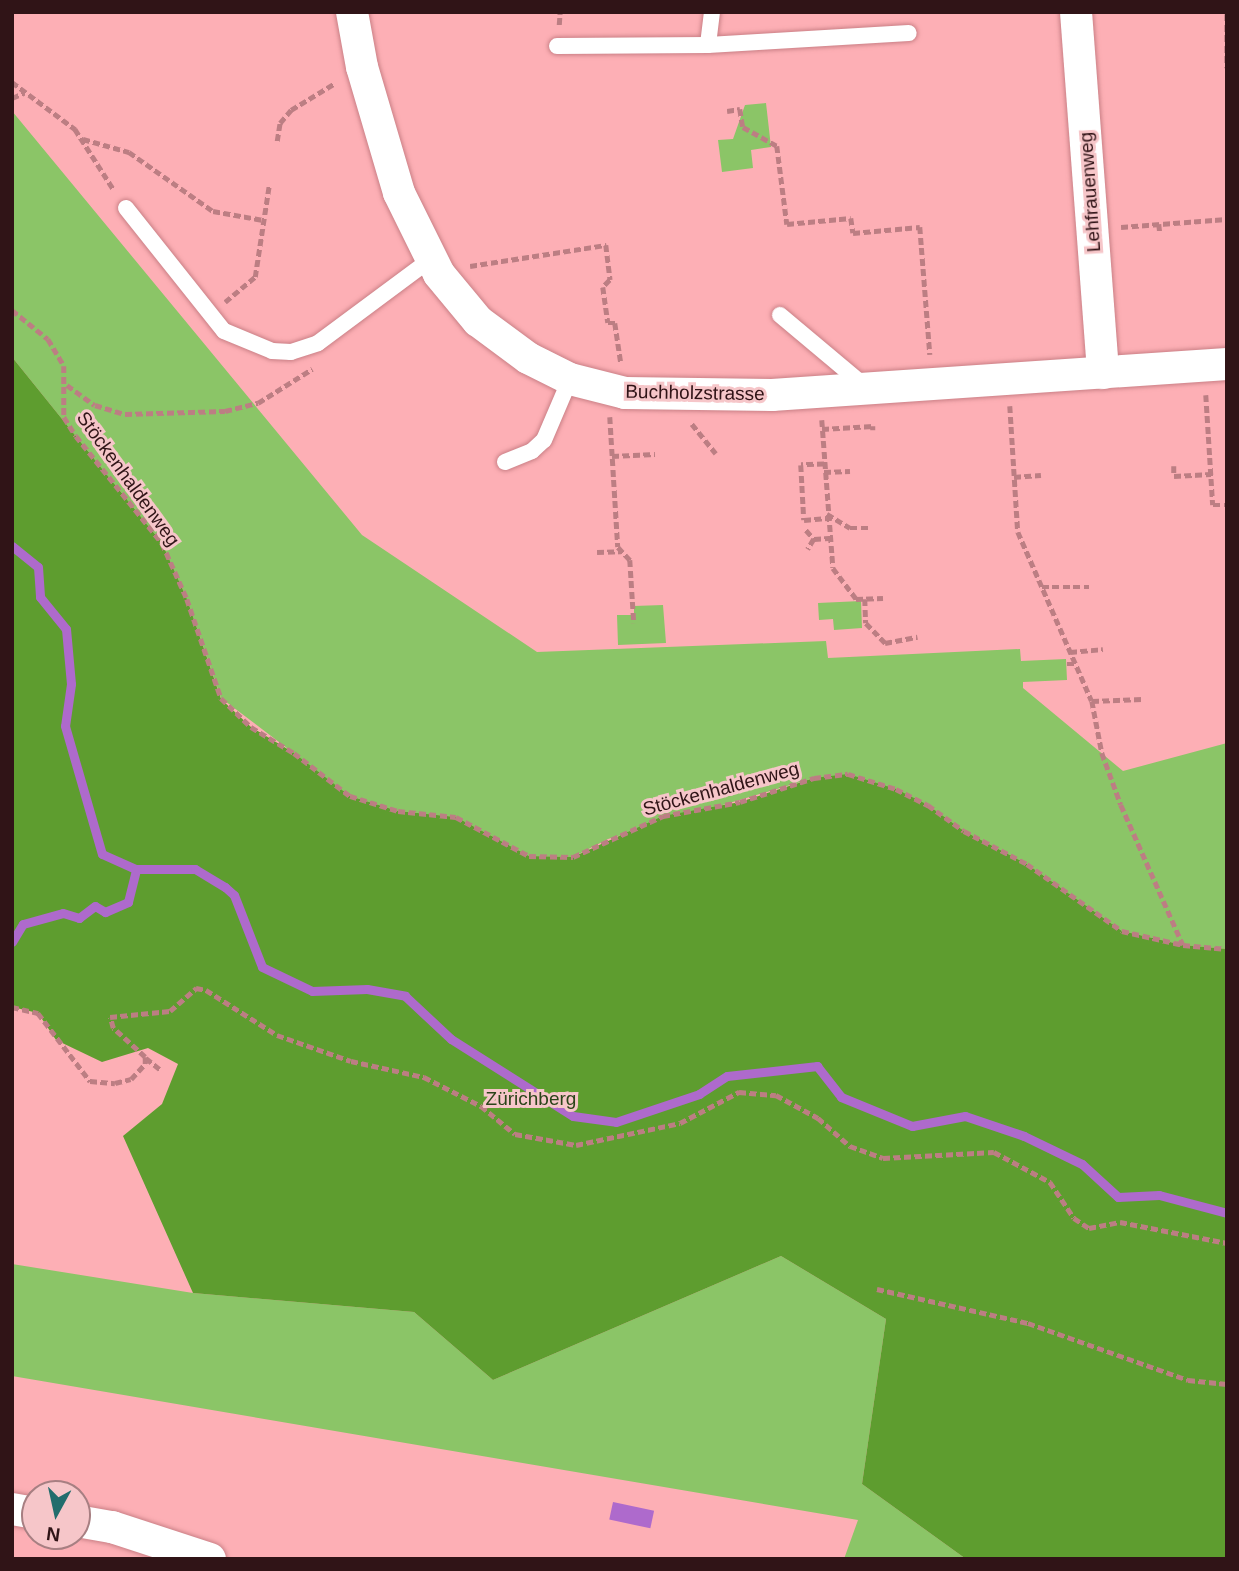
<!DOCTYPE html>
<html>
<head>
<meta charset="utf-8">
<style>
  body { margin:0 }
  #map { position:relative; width:1239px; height:1571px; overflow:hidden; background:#fdafb5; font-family:Helvetica,sans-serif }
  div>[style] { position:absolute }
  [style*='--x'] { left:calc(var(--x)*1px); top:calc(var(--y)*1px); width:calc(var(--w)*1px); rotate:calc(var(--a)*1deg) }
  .green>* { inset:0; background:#8bc567 }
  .forest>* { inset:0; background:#5e9d2f }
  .water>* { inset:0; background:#ae6acc; transform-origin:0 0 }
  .stream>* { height:9px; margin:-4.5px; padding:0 4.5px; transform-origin:4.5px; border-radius:4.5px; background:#ae6acc }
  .path>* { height:4.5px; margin-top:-2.25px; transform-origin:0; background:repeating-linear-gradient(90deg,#bc7e83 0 7px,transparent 0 10.5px) }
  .roads { filter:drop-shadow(0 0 2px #ca8086) drop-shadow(0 0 2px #ca8086) }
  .lane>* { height:16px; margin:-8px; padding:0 8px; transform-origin:8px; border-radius:8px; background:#fff }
  .street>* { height:32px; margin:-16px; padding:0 16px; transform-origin:16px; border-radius:16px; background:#fff }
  span { translate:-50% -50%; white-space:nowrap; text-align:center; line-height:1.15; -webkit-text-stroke:6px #f6c6c9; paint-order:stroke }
  .street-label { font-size:19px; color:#301417 }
  .park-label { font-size:19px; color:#2a4419 }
  .frame { position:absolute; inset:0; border:14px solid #301417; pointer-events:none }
  .north { position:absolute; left:21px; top:1480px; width:70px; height:70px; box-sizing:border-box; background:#f6c6c9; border:2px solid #a77f82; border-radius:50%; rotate:188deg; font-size:19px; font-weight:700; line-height:28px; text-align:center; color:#301417 }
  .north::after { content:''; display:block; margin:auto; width:24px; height:32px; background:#226d6d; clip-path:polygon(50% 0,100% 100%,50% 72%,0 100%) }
</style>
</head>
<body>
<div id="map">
  <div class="green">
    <div style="clip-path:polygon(766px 103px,771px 147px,751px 150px,753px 168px,722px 172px,718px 140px,733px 139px,745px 105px)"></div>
    <div style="clip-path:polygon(12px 111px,362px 535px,537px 652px,826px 641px,828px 658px,1020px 649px,1021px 661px,1066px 659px,1067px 680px,1023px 682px,1023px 688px,1123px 771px,1227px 743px,1227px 949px,1183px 945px,1122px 931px,1027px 864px,964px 831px,928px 805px,814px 778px,608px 839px,573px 857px,529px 856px,456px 817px,398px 811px,350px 796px,221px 698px,187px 599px,162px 543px,12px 357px)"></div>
    <div style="clip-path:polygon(861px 601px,862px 628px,834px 630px,833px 619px,819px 620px,818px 603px)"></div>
    <div style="clip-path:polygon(663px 605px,666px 643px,618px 645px,617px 615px,634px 615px,634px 606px)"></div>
    <div style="clip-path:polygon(781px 1256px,886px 1319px,862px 1484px,966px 1559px,844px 1559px,858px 1520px,12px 1376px,12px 1264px,193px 1293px,414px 1312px,493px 1380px)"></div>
  </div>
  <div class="forest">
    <div style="clip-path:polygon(12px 357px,162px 543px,187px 599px,221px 699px,251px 727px,294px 753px,350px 796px,398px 811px,456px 817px,529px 856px,573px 857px,663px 816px,740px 802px,814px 778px,848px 774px,896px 789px,928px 805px,964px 831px,1027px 864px,1122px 931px,1183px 945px,1227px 949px,1227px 1559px,966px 1559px,862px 1484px,886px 1319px,781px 1256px,493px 1380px,414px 1312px,193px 1293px,123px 1136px,162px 1104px,178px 1064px,148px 1048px,102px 1062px,56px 1040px,38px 1013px,12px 1007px)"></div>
  </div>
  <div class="water">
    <div style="left:613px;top:1502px;width:42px;height:18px;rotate:12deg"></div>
  </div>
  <div class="stream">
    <div style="--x:12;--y:546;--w:33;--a:39"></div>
    <div style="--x:38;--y:567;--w:30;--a:86"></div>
    <div style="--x:40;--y:597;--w:41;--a:50.9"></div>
    <div style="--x:66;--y:629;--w:55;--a:84.8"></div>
    <div style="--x:71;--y:684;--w:42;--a:98.1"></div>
    <div style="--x:65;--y:726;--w:133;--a:73.9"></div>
    <div style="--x:102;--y:854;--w:37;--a:24"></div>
    <div style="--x:136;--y:869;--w:59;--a:0"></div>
    <div style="--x:195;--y:869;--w:35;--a:31"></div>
    <div style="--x:225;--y:887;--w:12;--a:42"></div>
    <div style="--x:234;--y:895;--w:77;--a:68.7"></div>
    <div style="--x:262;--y:967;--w:55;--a:25.6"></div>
    <div style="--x:312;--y:991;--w:55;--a:-2.1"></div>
    <div style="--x:367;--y:989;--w:39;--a:10"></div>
    <div style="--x:405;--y:996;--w:63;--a:43.1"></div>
    <div style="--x:451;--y:1039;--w:144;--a:32.3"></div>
    <div style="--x:573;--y:1116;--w:43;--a:7.9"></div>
    <div style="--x:616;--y:1122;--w:88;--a:-18.6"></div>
    <div style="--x:699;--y:1094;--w:33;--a:-33"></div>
    <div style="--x:727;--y:1076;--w:91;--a:-6.3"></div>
    <div style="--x:817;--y:1066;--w:39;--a:52"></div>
    <div style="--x:841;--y:1097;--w:77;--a:22.2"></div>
    <div style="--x:912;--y:1126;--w:54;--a:-10.7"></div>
    <div style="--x:965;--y:1116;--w:62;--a:18.7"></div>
    <div style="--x:1024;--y:1136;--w:64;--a:25.8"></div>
    <div style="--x:1082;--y:1164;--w:49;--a:42.5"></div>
    <div style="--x:1118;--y:1197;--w:41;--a:-2.8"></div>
    <div style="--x:1159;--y:1195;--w:70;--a:14.8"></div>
    <div style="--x:12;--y:942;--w:21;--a:-59"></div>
    <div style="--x:23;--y:924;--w:41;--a:-15.4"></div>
    <div style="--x:63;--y:913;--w:17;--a:17"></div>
    <div style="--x:79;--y:918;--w:20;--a:-37"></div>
    <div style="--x:95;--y:906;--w:12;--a:31"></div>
    <div style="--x:105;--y:912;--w:25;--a:-23"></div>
    <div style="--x:128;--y:902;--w:34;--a:-76"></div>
  </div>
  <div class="path">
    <div style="--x:1227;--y:14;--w:54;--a:90"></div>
    <div style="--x:559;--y:25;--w:13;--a:-86"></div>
    <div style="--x:12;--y:82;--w:79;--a:36.7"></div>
    <div style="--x:75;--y:129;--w:72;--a:57.4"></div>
    <div style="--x:12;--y:98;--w:13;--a:-23"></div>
    <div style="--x:727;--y:111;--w:13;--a:-9"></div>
    <div style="--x:740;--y:109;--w:18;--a:81"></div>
    <div style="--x:743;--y:127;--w:39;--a:29"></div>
    <div style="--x:777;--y:146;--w:79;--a:82.7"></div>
    <div style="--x:787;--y:224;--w:64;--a:-5.4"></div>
    <div style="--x:851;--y:218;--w:15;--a:82"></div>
    <div style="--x:853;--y:233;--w:67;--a:-5.1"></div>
    <div style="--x:920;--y:227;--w:128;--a:85.5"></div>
    <div style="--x:83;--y:139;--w:48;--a:15.8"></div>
    <div style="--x:129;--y:152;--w:103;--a:35.1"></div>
    <div style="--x:213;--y:211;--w:51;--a:10.2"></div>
    <div style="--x:277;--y:141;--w:18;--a:-81"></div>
    <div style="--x:280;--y:123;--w:17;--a:-50"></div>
    <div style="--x:291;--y:110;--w:52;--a:-31.5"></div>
    <div style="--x:1159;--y:224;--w:9;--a:84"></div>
    <div style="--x:1121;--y:227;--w:106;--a:-4.3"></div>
    <div style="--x:470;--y:266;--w:138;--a:-8.8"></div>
    <div style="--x:606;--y:245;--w:35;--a:83"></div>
    <div style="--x:610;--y:280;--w:10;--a:135"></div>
    <div style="--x:603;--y:287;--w:36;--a:82"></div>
    <div style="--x:608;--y:323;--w:7;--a:0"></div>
    <div style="--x:615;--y:323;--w:40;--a:81.5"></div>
    <div style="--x:225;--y:302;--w:39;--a:-40"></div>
    <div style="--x:255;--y:277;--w:93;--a:-81.3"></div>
    <div style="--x:12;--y:310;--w:46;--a:38.9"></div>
    <div style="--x:48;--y:339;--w:31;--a:59"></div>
    <div style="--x:64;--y:366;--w:51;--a:90"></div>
    <div style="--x:64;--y:417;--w:22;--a:58"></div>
    <div style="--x:76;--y:436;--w:137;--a:51.2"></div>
    <div style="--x:162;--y:543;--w:61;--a:65.9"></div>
    <div style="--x:187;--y:599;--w:105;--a:71"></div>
    <div style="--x:221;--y:698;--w:42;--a:44"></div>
    <div style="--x:251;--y:727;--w:50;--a:31.2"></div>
    <div style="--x:294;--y:753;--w:71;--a:37.5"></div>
    <div style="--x:350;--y:796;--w:50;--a:17.4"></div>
    <div style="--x:398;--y:811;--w:58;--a:5.9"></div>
    <div style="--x:456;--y:817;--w:83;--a:28.1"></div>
    <div style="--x:529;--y:856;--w:44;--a:1.3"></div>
    <div style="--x:573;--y:857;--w:99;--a:-24.5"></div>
    <div style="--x:663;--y:816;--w:78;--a:-10.3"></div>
    <div style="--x:740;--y:802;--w:78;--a:-18"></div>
    <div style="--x:814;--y:778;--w:34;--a:-7"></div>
    <div style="--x:848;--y:774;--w:50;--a:17.4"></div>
    <div style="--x:896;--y:789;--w:36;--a:27"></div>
    <div style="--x:928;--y:805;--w:44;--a:35.8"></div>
    <div style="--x:964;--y:831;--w:71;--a:27.6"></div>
    <div style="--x:1027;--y:864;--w:116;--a:35.2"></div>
    <div style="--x:1122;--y:931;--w:63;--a:12.9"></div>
    <div style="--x:1183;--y:945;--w:44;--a:5.2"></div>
    <div style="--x:67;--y:385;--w:34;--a:36"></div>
    <div style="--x:95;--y:405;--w:31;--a:17"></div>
    <div style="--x:125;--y:414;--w:100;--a:-1.7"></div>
    <div style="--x:225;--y:411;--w:34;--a:-14"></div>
    <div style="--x:258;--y:403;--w:64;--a:-32.2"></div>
    <div style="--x:1206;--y:395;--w:110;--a:86.4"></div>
    <div style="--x:1213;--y:505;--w:14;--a:0"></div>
    <div style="--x:1010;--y:406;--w:126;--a:86.4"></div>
    <div style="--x:1018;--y:532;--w:184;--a:66.4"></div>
    <div style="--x:1092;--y:701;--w:53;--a:79.1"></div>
    <div style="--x:1102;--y:753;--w:55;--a:69.9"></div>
    <div style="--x:1121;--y:805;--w:153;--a:66.1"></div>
    <div style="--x:610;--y:417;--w:130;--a:86.5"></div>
    <div style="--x:618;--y:547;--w:18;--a:47"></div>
    <div style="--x:630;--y:560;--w:63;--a:86.4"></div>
    <div style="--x:822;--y:420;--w:148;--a:85.7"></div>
    <div style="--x:833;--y:568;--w:39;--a:53"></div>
    <div style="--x:856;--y:599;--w:27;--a:-2"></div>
    <div style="--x:692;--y:424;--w:38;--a:51"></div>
    <div style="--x:822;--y:429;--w:51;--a:-3.4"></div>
    <div style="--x:873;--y:426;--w:4;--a:90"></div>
    <div style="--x:612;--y:456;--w:43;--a:-2.7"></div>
    <div style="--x:824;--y:464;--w:23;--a:178"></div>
    <div style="--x:801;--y:465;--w:55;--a:86.9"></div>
    <div style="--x:804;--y:520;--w:23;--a:-5"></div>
    <div style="--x:1174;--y:466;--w:10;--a:90"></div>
    <div style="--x:1174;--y:476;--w:37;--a:-3"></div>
    <div style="--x:824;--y:472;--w:26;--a:-2"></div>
    <div style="--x:1014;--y:477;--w:27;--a:-4"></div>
    <div style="--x:827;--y:514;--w:27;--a:31"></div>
    <div style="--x:850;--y:528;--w:18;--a:0"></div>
    <div style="--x:806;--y:530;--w:12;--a:48"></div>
    <div style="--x:814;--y:539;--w:12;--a:121"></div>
    <div style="--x:814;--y:539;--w:15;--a:-4"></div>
    <div style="--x:597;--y:552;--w:24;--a:-2"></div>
    <div style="--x:1042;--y:587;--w:47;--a:0"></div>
    <div style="--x:865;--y:599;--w:24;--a:88"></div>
    <div style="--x:866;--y:623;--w:28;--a:46"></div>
    <div style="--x:885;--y:643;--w:33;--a:-11"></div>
    <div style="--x:1070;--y:652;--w:33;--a:-5"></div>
    <div style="--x:1067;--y:664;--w:9;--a:0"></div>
    <div style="--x:1092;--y:701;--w:50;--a:-2.3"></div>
    <div style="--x:12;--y:1007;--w:27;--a:13"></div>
    <div style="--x:38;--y:1013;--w:86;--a:52.6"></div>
    <div style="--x:90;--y:1081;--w:25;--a:5"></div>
    <div style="--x:115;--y:1083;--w:16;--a:-14"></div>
    <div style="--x:131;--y:1079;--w:21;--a:-47"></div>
    <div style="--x:145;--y:1064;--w:7;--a:-90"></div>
    <div style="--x:145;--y:1057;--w:43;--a:-137.8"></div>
    <div style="--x:113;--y:1028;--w:11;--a:-105"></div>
    <div style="--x:110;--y:1017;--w:60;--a:-5.7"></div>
    <div style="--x:170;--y:1011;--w:35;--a:-41"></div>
    <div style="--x:196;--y:988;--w:10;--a:11"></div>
    <div style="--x:206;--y:990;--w:84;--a:32.4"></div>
    <div style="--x:277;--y:1035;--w:78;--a:19.4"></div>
    <div style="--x:351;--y:1061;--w:75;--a:12.4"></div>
    <div style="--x:424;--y:1077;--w:64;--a:27"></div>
    <div style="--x:481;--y:1106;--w:44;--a:39.5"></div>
    <div style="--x:515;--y:1134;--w:62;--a:10.2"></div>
    <div style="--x:576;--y:1145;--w:106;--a:-11.9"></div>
    <div style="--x:680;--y:1123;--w:67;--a:-27.7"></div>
    <div style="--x:739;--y:1092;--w:37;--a:5"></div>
    <div style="--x:776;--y:1095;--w:48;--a:28.7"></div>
    <div style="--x:818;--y:1118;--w:43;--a:41.2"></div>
    <div style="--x:850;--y:1146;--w:35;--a:20"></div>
    <div style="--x:883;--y:1158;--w:111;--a:-3.1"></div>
    <div style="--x:994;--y:1152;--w:64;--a:28.2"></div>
    <div style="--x:1050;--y:1182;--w:43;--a:56.3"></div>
    <div style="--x:1074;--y:1218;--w:18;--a:34"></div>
    <div style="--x:1089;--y:1228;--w:32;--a:-11"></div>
    <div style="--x:1120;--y:1222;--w:109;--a:11.1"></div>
    <div style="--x:146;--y:1058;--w:19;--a:39"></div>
    <div style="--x:877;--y:1289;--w:155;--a:12.7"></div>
    <div style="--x:1028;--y:1323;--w:170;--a:19.6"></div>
    <div style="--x:1188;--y:1380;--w:39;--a:6"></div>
  </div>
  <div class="roads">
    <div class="lane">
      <div style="--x:712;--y:12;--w:33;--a:97"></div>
      <div style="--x:708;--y:45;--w:201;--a:-3.4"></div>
      <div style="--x:557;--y:46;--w:151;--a:-0.4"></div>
      <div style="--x:126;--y:208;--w:157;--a:51.5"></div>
      <div style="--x:224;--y:331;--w:52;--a:22.6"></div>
      <div style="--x:272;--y:351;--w:19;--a:3"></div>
      <div style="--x:291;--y:352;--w:28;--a:-18"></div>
      <div style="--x:318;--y:343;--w:141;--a:-36.6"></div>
      <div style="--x:780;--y:315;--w:114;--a:40"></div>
      <div style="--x:505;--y:462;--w:29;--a:-22"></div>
      <div style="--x:532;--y:451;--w:16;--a:-43"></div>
      <div style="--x:544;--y:440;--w:66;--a:-66.9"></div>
    </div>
    <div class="street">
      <div style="--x:352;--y:12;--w:56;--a:79.7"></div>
      <div style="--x:362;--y:67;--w:131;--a:73.6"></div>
      <div style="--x:399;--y:193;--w:90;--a:63.7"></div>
      <div style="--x:439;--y:274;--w:61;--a:50.3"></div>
      <div style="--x:478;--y:321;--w:62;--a:36.5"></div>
      <div style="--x:528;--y:358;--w:47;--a:26.6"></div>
      <div style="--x:570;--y:379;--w:57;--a:14.3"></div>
      <div style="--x:625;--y:393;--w:147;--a:0.8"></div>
      <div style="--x:772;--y:395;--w:456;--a:-3.9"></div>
      <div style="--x:1076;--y:12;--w:362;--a:85.7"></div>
      <div style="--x:12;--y:1509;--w:23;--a:10"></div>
      <div style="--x:77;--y:1521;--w:36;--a:10"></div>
      <div style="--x:112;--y:1527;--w:103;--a:18.1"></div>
    </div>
  </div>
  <div class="street-label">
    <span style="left:1090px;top:192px;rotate:-94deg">Lehfrauenweg</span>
    <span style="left:695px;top:393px;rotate:1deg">Buchholzstrasse</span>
    <span style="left:128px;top:479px;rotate:54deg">Stöckenhaldenweg</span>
    <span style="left:721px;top:789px;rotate:-15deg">Stöckenhaldenweg</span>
  </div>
  <div class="park-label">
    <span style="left:531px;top:1099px">Zürichberg</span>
  </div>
  <div class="frame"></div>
  <div class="north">N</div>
</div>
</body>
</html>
